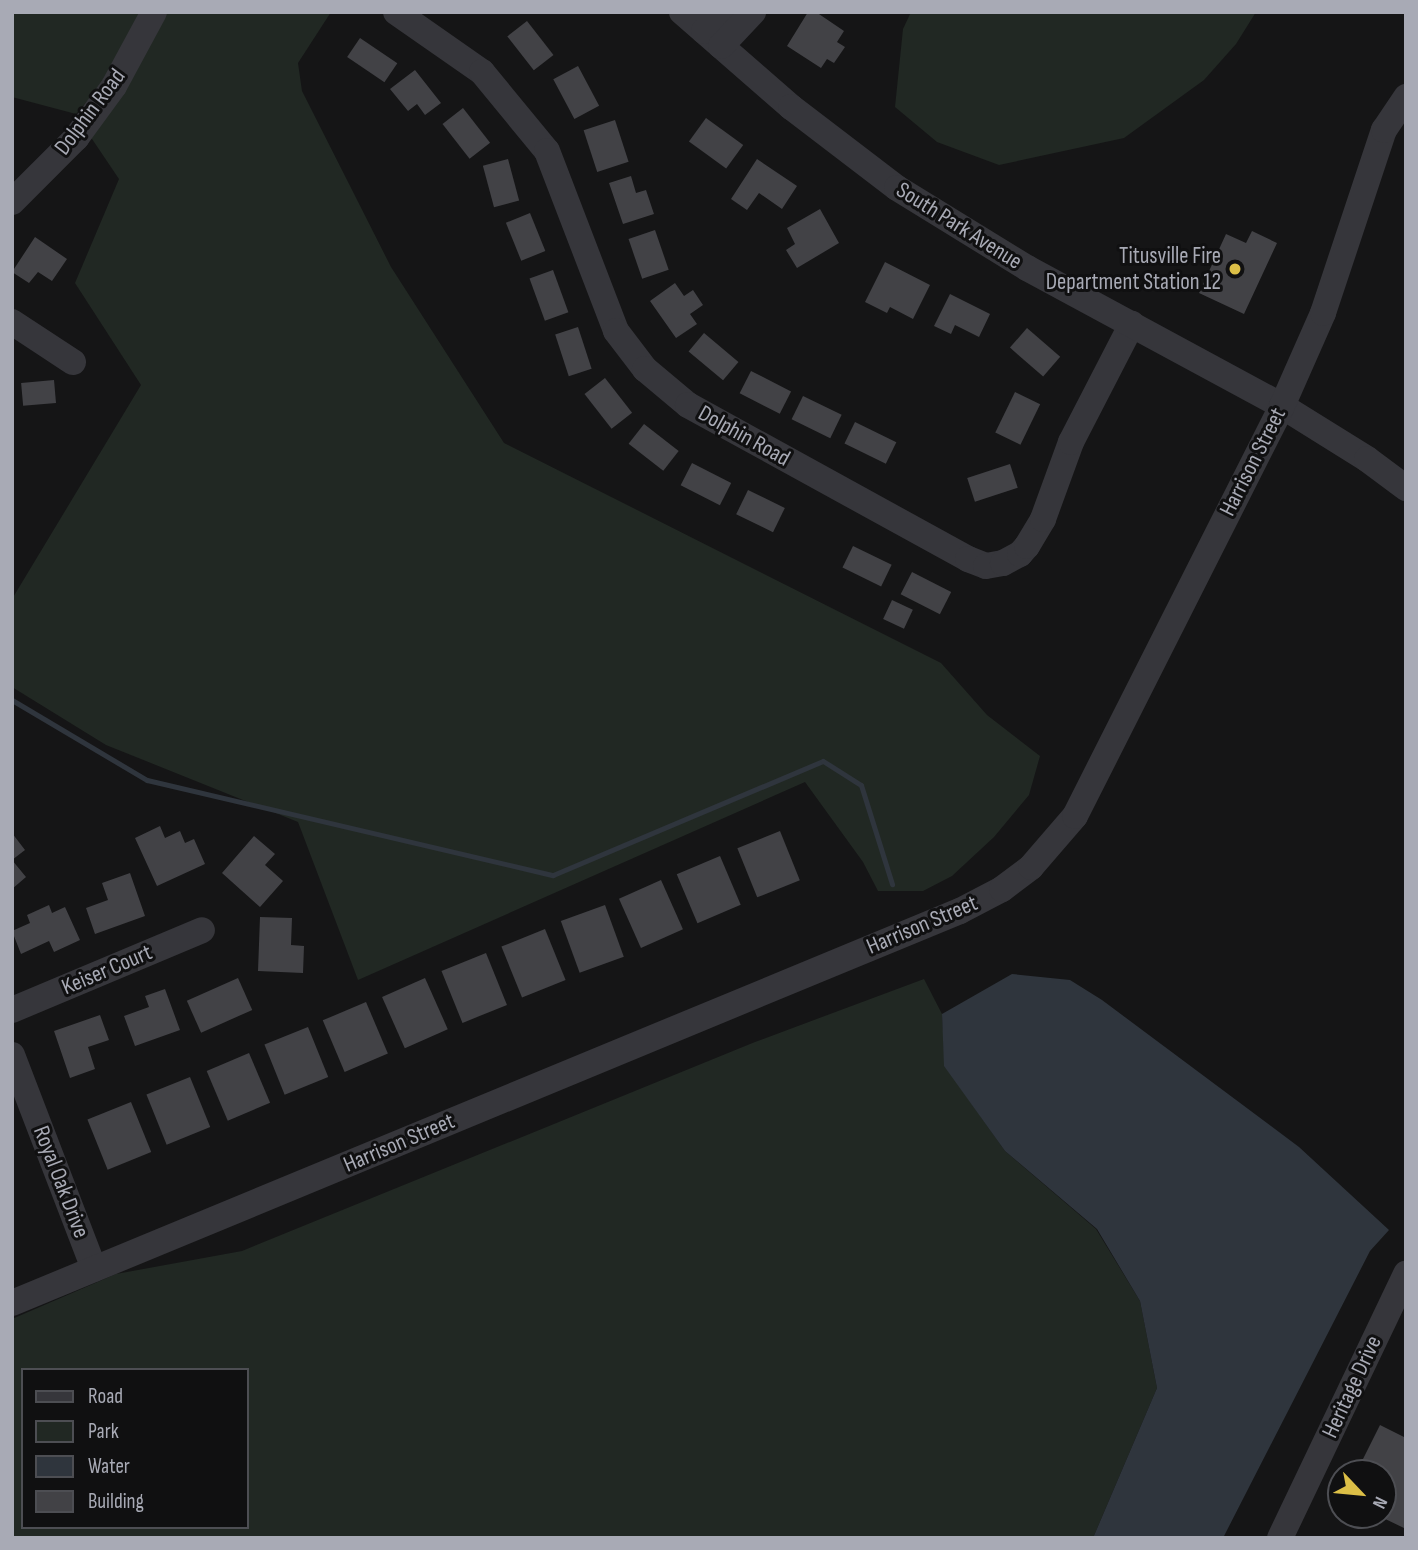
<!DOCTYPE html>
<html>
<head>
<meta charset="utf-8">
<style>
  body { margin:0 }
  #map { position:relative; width:1418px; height:1550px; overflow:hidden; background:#151516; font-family:"Sofia Sans Condensed",sans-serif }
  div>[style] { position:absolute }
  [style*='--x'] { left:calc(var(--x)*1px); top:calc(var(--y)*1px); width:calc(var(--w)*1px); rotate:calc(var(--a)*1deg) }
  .green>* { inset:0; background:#212823 }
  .water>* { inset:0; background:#2f353d }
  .stream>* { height:5px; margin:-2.5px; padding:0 2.5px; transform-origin:2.5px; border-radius:2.5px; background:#2f353d }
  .building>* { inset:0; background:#424246; transform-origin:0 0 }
  .minor>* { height:26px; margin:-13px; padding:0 13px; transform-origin:13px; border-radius:13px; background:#36363b }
  .dots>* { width:19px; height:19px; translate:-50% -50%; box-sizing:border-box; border:4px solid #101011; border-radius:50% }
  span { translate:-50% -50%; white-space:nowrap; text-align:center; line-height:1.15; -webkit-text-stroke:6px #101011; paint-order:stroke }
  .street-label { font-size:23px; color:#a8aab5 }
  .poi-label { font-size:23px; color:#a8aab5 }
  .right { translate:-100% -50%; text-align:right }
  .frame { position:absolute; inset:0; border:14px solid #a8aab5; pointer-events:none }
  .legend { position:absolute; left:21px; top:1368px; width:228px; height:161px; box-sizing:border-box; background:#101011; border:2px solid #4d4e53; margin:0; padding:9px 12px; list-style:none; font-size:21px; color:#a8aab5 }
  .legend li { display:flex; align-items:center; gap:14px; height:35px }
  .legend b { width:35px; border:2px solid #4d4e53 }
  .north { position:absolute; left:1327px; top:1459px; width:70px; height:70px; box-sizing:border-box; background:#101011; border:2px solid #4d4e53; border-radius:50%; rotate:116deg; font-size:19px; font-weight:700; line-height:28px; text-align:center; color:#a8aab5 }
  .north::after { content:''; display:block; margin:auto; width:24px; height:32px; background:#dcbf47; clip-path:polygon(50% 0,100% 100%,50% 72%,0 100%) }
</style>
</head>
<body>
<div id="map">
  <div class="green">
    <div style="clip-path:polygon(12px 12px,143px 12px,107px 78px,76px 114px,12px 97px)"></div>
    <div style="clip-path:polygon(166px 12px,331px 12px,298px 63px,302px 91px,391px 267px,504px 443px,941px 663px,987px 715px,1040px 756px,1029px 795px,994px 837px,952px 876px,923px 891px,878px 891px,863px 862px,805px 782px,358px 980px,298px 822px,106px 745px,12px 687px,12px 599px,141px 385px,75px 283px,119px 179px,90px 136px)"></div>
    <div style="clip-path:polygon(911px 12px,1256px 12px,1236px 44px,1204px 80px,1124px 138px,999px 165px,937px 142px,895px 107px,903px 29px)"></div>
    <div style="clip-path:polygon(evenodd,924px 979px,942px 1014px,945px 1066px,1005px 1151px,1096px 1229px,1140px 1301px,1157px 1388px,1093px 1538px,12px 1538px,12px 1319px,116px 1274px,242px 1251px,755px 1042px,924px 979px,23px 1370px,247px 1370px,247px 1527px,23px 1527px,23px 1370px)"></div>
  </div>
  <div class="water">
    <div style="clip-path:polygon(1012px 974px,1070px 980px,1102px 1000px,1299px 1147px,1389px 1230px,1370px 1251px,1223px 1538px,1093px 1538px,1157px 1388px,1140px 1301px,1097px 1229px,1005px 1151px,944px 1066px,942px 1014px)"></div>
  </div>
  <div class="stream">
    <div style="--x:12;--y:700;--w:157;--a:30.7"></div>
    <div style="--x:147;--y:780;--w:417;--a:13.2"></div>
    <div style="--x:553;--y:875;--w:293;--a:-22.9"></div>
    <div style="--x:823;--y:761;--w:45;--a:32.3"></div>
    <div style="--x:861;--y:785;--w:104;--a:72.6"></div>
  </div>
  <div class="building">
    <div style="clip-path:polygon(808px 12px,816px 12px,844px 31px,837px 42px,845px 47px,834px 63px,827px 59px,821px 68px,787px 46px)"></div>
    <div style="left:527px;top:21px;width:43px;height:25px;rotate:52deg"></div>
    <div style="left:360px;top:38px;width:45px;height:23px;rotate:34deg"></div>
    <div style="left:578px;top:66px;width:45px;height:28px;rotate:62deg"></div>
    <div style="clip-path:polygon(415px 70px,441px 103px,425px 115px,417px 104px,408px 111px,390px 89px)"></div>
    <div style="left:463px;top:108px;width:44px;height:26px;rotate:52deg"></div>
    <div style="left:706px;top:118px;width:46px;height:29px;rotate:36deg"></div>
    <div style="left:615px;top:120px;width:44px;height:33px;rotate:72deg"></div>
    <div style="left:508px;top:159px;width:43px;height:26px;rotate:75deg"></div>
    <div style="clip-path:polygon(757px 159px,797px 186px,782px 209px,759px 193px,747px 210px,731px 199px)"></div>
    <div style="clip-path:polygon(631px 176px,636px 193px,646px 190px,654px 214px,623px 224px,609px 183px)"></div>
    <div style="clip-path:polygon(820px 209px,839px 243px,797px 268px,786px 250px,795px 244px,787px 228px)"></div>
    <div style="left:530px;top:213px;width:41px;height:26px;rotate:68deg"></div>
    <div style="left:655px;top:230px;width:42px;height:28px;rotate:71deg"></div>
    <div style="clip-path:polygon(1252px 231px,1277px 243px,1244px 314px,1199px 293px,1226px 234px,1246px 243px)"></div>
    <div style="clip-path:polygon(35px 237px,67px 259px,52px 281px,38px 272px,29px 283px,12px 272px)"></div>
    <div style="clip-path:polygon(885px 262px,930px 285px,913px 319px,890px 307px,887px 313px,865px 302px)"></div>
    <div style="left:553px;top:270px;width:45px;height:25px;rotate:70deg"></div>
    <div style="clip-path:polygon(675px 283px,684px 296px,693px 290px,703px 305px,690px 314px,697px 324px,676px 338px,650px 301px)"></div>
    <div style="clip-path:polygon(950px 294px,990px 314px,979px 337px,955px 325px,951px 334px,934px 326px)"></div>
    <div style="left:578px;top:327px;width:44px;height:24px;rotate:72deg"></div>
    <div style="left:1027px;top:328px;width:44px;height:26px;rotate:41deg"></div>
    <div style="left:704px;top:333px;width:45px;height:24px;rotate:40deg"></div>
    <div style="left:751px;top:371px;width:45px;height:25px;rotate:27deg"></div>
    <div style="left:605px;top:378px;width:44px;height:26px;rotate:52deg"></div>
    <div style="left:54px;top:380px;width:23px;height:33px;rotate:85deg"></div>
    <div style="left:1015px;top:392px;width:28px;height:45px;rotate:26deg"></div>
    <div style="left:803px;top:396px;width:43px;height:26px;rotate:26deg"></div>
    <div style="left:855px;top:422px;width:46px;height:24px;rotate:26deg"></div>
    <div style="left:644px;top:424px;width:44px;height:25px;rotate:38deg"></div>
    <div style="left:692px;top:463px;width:44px;height:25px;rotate:27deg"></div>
    <div style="left:1010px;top:464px;width:25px;height:45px;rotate:72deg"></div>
    <div style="left:748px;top:490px;width:41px;height:27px;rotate:26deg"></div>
    <div style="left:853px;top:546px;width:43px;height:24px;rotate:26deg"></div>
    <div style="left:912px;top:572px;width:44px;height:25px;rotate:27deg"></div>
    <div style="left:892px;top:600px;width:23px;height:21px;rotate:25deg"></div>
    <div style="clip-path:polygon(160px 826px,165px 838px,180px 831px,185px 843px,194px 839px,205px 864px,157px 886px,135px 838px)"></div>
    <div style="left:780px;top:831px;width:53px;height:46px;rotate:68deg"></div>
    <div style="clip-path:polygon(12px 833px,25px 850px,12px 860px,26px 877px,12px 889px)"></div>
    <div style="clip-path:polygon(254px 836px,275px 854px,265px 865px,283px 881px,260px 907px,222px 873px)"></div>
    <div style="left:720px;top:856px;width:53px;height:47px;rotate:67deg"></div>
    <div style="clip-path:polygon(130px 873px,145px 916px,95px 934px,86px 908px,108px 900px,102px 883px)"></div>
    <div style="left:661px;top:880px;width:54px;height:46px;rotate:66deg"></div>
    <div style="clip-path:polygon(49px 905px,52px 913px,65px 907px,80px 940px,54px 952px,49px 941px,21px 954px,12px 931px,30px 923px,27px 915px)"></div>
    <div style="left:605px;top:905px;width:55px;height:47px;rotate:70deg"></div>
    <div style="clip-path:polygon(260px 917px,292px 918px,291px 945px,304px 946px,303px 973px,258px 971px)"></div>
    <div style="left:545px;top:929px;width:55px;height:47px;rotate:68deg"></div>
    <div style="left:486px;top:953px;width:56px;height:48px;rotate:68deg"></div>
    <div style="left:238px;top:978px;width:35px;height:56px;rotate:66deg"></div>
    <div style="left:425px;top:978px;width:56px;height:47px;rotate:66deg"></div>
    <div style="clip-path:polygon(165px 989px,180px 1030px,135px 1046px,124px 1016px,149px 1007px,145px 996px)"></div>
    <div style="left:366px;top:1002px;width:56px;height:47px;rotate:67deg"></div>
    <div style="clip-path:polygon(100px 1015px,109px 1040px,88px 1047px,95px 1069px,70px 1078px,54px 1031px)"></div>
    <div style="left:308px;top:1027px;width:54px;height:47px;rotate:68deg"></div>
    <div style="left:249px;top:1053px;width:54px;height:46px;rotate:67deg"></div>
    <div style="left:190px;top:1077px;width:54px;height:47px;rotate:68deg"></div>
    <div style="left:131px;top:1102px;width:54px;height:47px;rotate:68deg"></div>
    <div style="clip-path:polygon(1380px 1425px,1406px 1438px,1406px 1529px,1377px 1515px,1383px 1515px,1383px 1473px,1356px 1473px)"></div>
  </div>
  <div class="minor">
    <div style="--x:396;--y:12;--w:105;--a:34.9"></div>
    <div style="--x:482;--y:72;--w:102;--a:50.6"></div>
    <div style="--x:547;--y:151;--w:193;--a:69"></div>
    <div style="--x:616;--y:331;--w:48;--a:52.7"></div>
    <div style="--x:645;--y:369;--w:56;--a:39.9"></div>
    <div style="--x:688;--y:405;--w:320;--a:28.8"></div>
    <div style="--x:968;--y:559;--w:19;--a:21"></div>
    <div style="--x:986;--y:566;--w:17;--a:-10"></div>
    <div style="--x:1003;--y:563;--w:19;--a:-28"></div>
    <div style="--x:1020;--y:554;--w:11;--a:-49"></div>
    <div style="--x:1027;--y:546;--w:31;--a:-59"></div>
    <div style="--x:1043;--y:519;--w:82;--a:-70"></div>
    <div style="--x:1071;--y:442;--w:133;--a:-62.7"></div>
    <div style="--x:682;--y:12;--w:145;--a:41.1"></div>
    <div style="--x:791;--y:107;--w:133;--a:37.4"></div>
    <div style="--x:897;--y:188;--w:153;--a:31.6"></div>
    <div style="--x:1027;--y:268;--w:290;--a:28.4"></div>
    <div style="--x:1282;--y:406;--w:100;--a:31.9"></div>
    <div style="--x:1367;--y:459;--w:49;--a:36.6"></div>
    <div style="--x:704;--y:31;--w:26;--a:-47"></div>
    <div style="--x:721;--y:46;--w:47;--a:-46.7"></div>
    <div style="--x:12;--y:202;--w:91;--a:-45"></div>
    <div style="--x:76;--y:138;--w:64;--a:-53.8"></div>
    <div style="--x:114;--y:86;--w:84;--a:-61.6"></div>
    <div style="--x:12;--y:322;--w:73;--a:33.3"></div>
    <div style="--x:12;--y:1010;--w:206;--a:-22.8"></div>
    <div style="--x:12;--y:1055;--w:229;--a:69"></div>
    <div style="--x:12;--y:1303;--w:1026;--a:-22.47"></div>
    <div style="--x:960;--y:911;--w:47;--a:-27.6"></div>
    <div style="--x:1002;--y:889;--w:36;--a:-37"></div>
    <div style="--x:1031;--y:867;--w:67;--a:-49.2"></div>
    <div style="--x:1075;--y:816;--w:459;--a:-63.2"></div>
    <div style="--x:1282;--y:406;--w:102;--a:-66.2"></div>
    <div style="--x:1323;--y:313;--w:193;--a:-71.6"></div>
    <div style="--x:1384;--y:130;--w:40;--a:-56"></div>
    <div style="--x:1280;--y:1538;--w:293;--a:-64.5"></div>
  </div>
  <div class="dots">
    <div style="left:1235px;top:269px;background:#dcbf47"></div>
  </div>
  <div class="street-label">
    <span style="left:90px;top:112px;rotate:-53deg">Dolphin Road</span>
    <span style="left:959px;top:226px;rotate:32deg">South Park Avenue</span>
    <span style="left:744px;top:436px;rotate:29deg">Dolphin Road</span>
    <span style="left:1253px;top:462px;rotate:-63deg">Harrison Street</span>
    <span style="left:922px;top:925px;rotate:-23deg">Harrison Street</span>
    <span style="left:107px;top:970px;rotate:-23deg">Keiser Court</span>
    <span style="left:399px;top:1143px;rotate:-23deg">Harrison Street</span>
    <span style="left:61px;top:1182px;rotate:69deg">Royal Oak Drive</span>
    <span style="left:1352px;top:1387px;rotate:-65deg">Heritage Drive</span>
  </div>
  <div class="poi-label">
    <span class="right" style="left:1221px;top:269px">Titusville Fire<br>Department Station 12</span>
  </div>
  <div class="frame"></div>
  <ul class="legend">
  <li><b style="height:9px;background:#36363b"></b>Road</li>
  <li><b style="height:19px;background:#212823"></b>Park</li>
  <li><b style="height:19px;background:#2f353d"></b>Water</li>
  <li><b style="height:19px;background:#424246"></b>Building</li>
  </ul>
  <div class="north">N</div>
</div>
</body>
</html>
